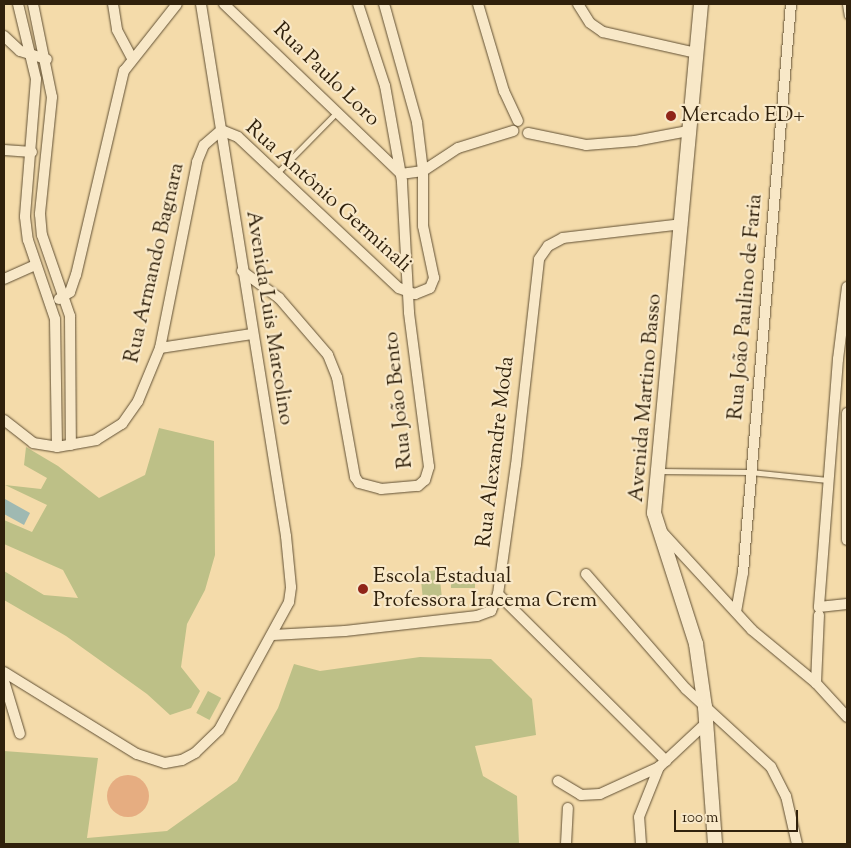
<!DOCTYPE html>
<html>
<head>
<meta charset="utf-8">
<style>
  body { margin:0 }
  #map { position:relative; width:851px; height:848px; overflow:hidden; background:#f4dbaa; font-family:"Sorts Mill Goudy",serif }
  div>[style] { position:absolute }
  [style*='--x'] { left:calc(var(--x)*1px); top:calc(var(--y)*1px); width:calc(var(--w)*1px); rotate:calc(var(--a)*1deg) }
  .green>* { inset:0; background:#bdc087; transform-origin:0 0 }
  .water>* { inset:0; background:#9fb9b2 }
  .building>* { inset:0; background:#e6ad81 }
  .round { border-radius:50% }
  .roads { filter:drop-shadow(0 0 1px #615034) drop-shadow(0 0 1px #615034) }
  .lane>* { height:5px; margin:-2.5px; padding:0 2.5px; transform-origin:2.5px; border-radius:2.5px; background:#f8e8c8 }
  .street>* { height:10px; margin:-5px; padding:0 5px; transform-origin:5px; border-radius:5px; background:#f8e8c8 }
  .secondary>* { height:14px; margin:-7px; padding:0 7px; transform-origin:7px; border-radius:7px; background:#f8e8c8 }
  .dots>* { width:14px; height:14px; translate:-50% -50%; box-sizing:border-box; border:2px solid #f8e8c8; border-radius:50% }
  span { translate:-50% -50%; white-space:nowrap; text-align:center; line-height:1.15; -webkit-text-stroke:4.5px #f8e8c8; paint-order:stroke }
  .street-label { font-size:21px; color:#30210c }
  .poi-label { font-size:21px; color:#30210c }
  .left { translate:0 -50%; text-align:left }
  .frame { position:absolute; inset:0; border:5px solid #30210c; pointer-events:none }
  .scale { position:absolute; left:674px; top:810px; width:124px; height:22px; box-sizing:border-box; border:2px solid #30210c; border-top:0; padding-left:6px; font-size:15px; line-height:18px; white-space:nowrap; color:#30210c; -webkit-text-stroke:4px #f8e8c8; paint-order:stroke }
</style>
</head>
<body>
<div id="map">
  <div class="green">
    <div style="clip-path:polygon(159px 428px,214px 441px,215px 555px,205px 590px,187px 624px,181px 667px,200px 691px,191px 708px,170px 715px,147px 694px,66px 636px,4px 600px,4px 571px,44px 595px,78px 598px,63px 570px,4px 544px,4px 520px,32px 532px,47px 505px,5px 485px,41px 489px,47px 478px,24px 465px,26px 447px,58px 466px,99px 498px,145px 475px)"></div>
    <div style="left:439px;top:570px;width:30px;height:19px;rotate:84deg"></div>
    <div style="left:475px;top:572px;width:16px;height:24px;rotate:90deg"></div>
    <div style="clip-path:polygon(420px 657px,491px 659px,532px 699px,536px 735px,475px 746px,483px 776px,517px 796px,519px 844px,4px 844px,4px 751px,98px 758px,87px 838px,167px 831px,237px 781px,278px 708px,294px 664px,320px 671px)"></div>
    <div style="left:208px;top:691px;width:15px;height:25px;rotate:28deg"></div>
  </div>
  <div class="water">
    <div style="clip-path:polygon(5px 499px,30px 513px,24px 525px,4px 514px)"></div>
  </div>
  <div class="building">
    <div class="round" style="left:107px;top:775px;width:42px;height:42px"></div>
  </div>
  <div class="roads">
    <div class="lane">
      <div style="--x:845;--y:4;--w:12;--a:81"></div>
      <div style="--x:277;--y:173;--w:87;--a:-45.5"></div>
      <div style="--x:659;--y:471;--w:91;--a:0.6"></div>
      <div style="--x:750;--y:472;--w:78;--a:5.9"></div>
    </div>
    <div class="street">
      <div style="--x:18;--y:4;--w:77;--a:76.5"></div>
      <div style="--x:36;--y:79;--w:138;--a:94.6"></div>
      <div style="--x:25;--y:217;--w:23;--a:83"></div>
      <div style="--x:28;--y:240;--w:83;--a:71.1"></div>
      <div style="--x:55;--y:319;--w:128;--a:89.1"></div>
      <div style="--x:33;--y:4;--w:95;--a:78.5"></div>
      <div style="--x:52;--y:97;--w:118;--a:95.9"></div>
      <div style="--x:40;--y:214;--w:21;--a:85"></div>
      <div style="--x:42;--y:235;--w:86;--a:70.9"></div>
      <div style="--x:70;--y:316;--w:129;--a:89.6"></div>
      <div style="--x:113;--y:4;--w:26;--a:81"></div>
      <div style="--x:117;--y:30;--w:32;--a:62"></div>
      <div style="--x:224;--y:4;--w:245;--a:43.8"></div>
      <div style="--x:401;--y:174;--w:22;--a:-8"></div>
      <div style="--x:423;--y:171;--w:42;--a:-33.3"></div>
      <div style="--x:458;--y:148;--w:58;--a:-17.2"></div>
      <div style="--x:478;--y:4;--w:91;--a:73.4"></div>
      <div style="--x:504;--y:91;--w:33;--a:65"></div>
      <div style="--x:578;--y:4;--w:22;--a:58"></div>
      <div style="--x:590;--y:23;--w:16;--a:35"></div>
      <div style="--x:603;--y:32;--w:95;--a:12.7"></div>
      <div style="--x:4;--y:36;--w:22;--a:43"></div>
      <div style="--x:20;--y:51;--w:28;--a:17"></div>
      <div style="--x:528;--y:133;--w:59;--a:11.7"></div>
      <div style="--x:586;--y:145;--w:49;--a:-4.7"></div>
      <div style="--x:635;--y:141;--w:54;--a:-10.7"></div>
      <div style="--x:4;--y:150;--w:28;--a:4"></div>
      <div style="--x:242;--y:271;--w:46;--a:36.1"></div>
      <div style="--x:279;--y:298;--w:75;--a:49.3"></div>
      <div style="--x:328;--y:355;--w:24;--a:68"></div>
      <div style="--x:337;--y:377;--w:102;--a:79.8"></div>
      <div style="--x:355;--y:477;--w:7;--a:56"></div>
      <div style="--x:359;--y:483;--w:23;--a:15"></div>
      <div style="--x:381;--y:489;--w:37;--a:-5"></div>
      <div style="--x:418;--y:486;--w:9;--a:-41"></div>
      <div style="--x:425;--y:480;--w:14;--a:-73"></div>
      <div style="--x:429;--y:467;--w:156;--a:-97.4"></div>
      <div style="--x:409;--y:312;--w:131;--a:-93.1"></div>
      <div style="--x:402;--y:181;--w:97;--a:-100.1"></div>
      <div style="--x:385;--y:86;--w:86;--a:-108.2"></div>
      <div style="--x:4;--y:279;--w:35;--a:-24"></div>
      <div style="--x:847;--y:287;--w:73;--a:97.1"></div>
      <div style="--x:838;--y:359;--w:249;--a:94.4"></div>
      <div style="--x:819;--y:607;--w:28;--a:-6"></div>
      <div style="--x:59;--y:299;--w:13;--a:-32"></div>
      <div style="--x:70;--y:292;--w:18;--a:-71"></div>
      <div style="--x:76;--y:275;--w:210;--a:-76.8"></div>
      <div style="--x:124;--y:71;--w:85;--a:-51.7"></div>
      <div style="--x:160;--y:348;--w:93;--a:-8.7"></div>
      <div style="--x:847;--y:413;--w:127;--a:90"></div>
      <div style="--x:4;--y:420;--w:37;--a:38"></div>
      <div style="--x:33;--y:443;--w:24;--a:9"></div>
      <div style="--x:57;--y:447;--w:40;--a:-10"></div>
      <div style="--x:96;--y:440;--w:31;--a:-32"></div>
      <div style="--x:122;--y:424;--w:28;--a:-55"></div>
      <div style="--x:138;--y:401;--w:57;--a:-67.5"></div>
      <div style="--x:160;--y:348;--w:190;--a:-78.7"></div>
      <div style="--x:197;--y:162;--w:18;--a:-68"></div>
      <div style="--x:204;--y:145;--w:23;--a:-41"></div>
      <div style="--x:221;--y:130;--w:18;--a:22"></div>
      <div style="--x:238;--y:137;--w:221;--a:43.2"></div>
      <div style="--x:399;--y:288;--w:17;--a:21"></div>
      <div style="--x:415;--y:294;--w:16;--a:-22"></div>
      <div style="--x:430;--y:288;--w:11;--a:-68"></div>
      <div style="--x:434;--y:278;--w:53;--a:-101.9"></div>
      <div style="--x:423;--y:226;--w:55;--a:-90"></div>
      <div style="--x:423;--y:171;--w:49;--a:-97"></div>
      <div style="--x:417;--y:122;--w:123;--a:-105.6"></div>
      <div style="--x:661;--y:531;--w:134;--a:47.4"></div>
      <div style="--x:752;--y:630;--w:83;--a:39.6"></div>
      <div style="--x:816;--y:683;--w:46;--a:47.6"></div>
      <div style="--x:586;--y:574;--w:152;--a:49"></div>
      <div style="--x:686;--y:689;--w:115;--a:42.5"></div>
      <div style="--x:771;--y:767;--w:33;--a:63"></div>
      <div style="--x:786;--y:796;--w:49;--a:77.1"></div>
      <div style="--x:498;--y:594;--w:237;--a:44.8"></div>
      <div style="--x:736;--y:612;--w:40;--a:-80"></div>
      <div style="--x:743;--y:573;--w:571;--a:-85.18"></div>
      <div style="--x:273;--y:635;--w:72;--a:-3.2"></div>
      <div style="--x:345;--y:631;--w:133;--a:-6.5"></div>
      <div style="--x:477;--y:616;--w:15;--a:-20"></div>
      <div style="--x:491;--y:611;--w:18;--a:-68"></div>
      <div style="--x:498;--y:594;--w:130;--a:-82.1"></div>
      <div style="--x:516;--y:465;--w:207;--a:-83.6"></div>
      <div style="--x:539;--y:259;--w:16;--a:-55"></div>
      <div style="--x:548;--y:246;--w:17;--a:-28"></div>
      <div style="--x:563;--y:238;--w:120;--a:-6.7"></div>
      <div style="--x:4;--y:672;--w:156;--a:31.7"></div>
      <div style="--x:137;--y:754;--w:29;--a:18"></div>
      <div style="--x:165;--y:763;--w:17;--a:-10"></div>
      <div style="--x:182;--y:760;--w:15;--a:-28"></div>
      <div style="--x:195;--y:753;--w:33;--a:-44"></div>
      <div style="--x:219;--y:730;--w:146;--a:-61.3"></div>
      <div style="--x:289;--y:602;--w:15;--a:-82"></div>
      <div style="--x:291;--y:587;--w:51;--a:-95.6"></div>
      <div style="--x:286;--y:536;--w:539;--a:-99.08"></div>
      <div style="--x:4;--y:681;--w:55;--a:73.2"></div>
      <div style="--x:816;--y:683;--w:68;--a:-87.5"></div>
      <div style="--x:558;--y:781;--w:27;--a:31"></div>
      <div style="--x:581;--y:795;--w:19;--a:-3"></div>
      <div style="--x:600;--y:794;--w:65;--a:-24.6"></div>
      <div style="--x:659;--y:767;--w:62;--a:-43"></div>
      <div style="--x:566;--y:844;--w:36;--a:-87"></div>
      <div style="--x:641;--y:844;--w:27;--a:-94"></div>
      <div style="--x:639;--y:817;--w:54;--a:-68.2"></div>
    </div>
    <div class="secondary">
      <div style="--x:701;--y:4;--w:511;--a:95.28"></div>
      <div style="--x:654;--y:513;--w:138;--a:72.2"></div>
      <div style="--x:696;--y:644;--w:64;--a:81.9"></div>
      <div style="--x:705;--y:707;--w:137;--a:85.8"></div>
    </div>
  </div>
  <div class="dots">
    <div style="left:671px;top:116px;background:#8f2418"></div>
    <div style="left:363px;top:589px;background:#8f2418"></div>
  </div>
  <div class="street-label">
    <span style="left:326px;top:75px;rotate:44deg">Rua Paulo Loro</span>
    <span style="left:328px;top:197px;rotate:42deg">Rua Antônio Germinali</span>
    <span style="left:155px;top:263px;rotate:-77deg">Rua Armando Bagnara</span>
    <span style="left:746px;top:307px;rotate:-85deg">Rua João Paulino de Faria</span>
    <span style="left:269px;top:318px;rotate:81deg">Avenida Luis Marcolino</span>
    <span style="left:646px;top:398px;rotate:-85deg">Avenida Martino Basso</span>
    <span style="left:399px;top:400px;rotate:-96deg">Rua João Bento</span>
    <span style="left:496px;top:452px;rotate:-83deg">Rua Alexandre Moda</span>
  </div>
  <div class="poi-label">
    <span class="left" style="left:681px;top:116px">Mercado ED+</span>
    <span class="left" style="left:373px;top:589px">Escola Estadual<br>Professora Iracema Crem</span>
  </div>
  <div class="frame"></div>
  <div class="scale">100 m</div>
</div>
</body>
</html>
